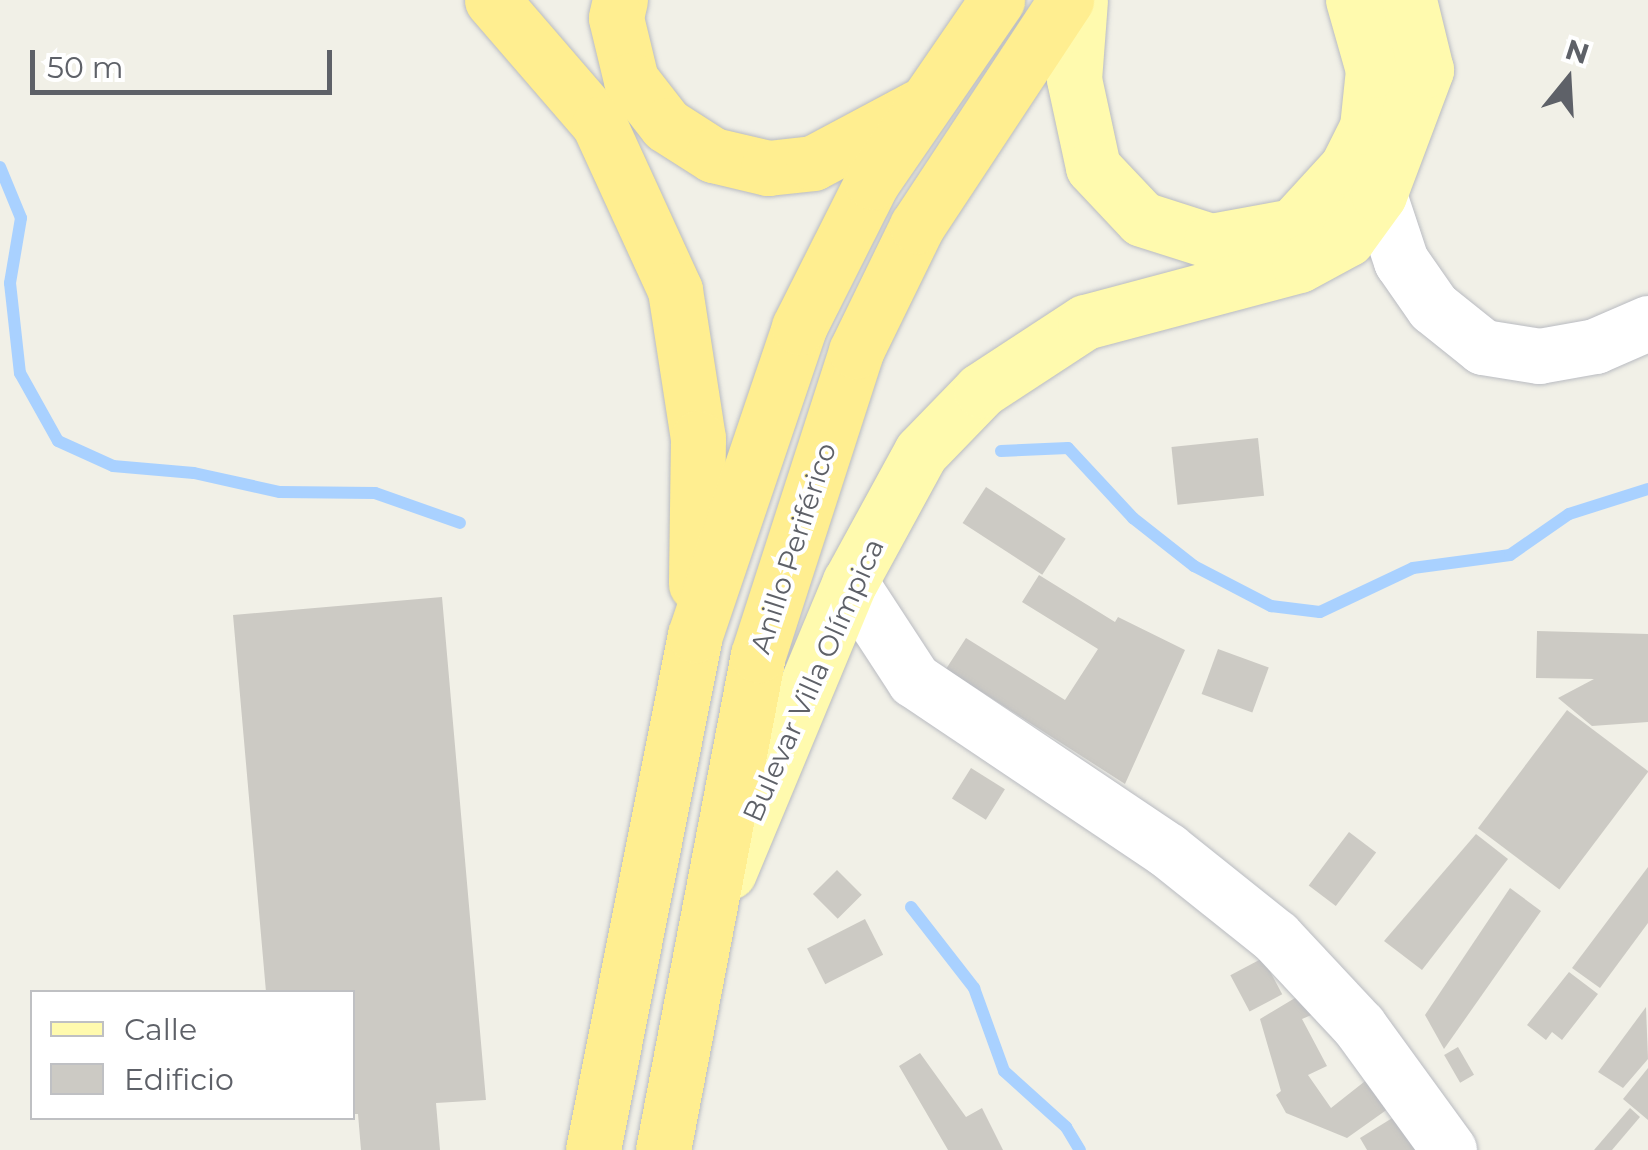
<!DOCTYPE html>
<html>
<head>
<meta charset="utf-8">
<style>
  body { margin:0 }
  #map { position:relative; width:1648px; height:1150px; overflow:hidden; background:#f1f0e7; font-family:Montserrat,sans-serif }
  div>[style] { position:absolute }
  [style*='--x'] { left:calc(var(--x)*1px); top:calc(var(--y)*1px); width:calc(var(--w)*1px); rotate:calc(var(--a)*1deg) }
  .stream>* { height:12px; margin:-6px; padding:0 6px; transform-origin:6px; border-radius:6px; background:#a9d1ff }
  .building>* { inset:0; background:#cccac4; transform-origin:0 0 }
  .roads { filter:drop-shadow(0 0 2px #b9bbc1) drop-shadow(0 0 2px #b9bbc1) }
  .minor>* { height:55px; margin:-27.5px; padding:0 27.5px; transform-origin:27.5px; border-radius:27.5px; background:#fff }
  .major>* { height:55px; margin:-27.5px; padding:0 27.5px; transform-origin:27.5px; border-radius:27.5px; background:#fffaae }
  .highway>* { height:55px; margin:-27.5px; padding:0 27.5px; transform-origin:27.5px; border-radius:27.5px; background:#ffee90 }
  span { translate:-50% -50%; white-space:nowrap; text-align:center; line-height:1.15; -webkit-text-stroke:8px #fff; paint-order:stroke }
  .street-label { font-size:28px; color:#5e6168 }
  .legend { position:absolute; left:30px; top:990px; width:325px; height:130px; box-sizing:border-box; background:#fff; border:2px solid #bfc0c3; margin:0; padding:12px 18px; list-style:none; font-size:30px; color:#5e6168 }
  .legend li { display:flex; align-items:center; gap:20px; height:50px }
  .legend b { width:50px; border:2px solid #bfc0c3 }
  .north { position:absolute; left:1518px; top:30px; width:100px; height:100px; -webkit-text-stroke:8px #fff; paint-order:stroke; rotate:18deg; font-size:28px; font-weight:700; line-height:40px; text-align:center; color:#5e6168 }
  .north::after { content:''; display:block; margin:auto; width:35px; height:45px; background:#5e6168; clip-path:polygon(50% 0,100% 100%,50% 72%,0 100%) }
  .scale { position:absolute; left:30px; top:50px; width:302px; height:45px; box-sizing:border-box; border:5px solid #5e6168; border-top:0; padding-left:12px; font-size:30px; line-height:35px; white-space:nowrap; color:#5e6168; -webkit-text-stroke:8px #fff; paint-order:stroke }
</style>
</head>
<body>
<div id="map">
  <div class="stream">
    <div style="--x:0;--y:167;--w:55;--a:67.6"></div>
    <div style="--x:21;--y:218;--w:66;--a:99.6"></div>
    <div style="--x:10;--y:283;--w:91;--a:83.7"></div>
    <div style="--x:20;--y:373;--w:78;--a:60.8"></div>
    <div style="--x:58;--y:441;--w:60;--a:24.4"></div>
    <div style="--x:113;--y:466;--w:81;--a:4.9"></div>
    <div style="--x:194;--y:473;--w:88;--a:12.5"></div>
    <div style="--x:280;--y:492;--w:95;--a:0.6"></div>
    <div style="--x:375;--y:493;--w:90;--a:19.4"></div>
    <div style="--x:1001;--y:451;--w:67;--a:-2.6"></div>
    <div style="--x:1068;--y:448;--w:96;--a:47.1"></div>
    <div style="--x:1133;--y:518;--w:78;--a:38.2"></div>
    <div style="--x:1194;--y:566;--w:87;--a:27.5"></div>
    <div style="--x:1271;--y:606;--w:49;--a:7"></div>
    <div style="--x:1320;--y:612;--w:103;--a:-25.3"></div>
    <div style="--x:1413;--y:568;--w:98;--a:-7.6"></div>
    <div style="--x:1510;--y:555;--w:72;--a:-34.8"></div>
    <div style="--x:1569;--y:514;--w:83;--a:-17.6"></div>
    <div style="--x:911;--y:907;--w:103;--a:52.1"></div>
    <div style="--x:974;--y:988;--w:88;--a:70.1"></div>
    <div style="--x:1004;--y:1071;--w:84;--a:42.1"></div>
    <div style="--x:1066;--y:1127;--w:27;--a:59"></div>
  </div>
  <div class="building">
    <div style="left:1258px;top:438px;width:58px;height:87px;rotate:84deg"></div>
    <div style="left:986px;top:487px;width:95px;height:43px;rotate:33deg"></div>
    <div style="clip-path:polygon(1039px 575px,1115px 622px,1118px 617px,1185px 650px,1125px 784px,946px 669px,966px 638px,1065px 700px,1098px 649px,1022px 602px)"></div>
    <div style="clip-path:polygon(442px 597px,486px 1100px,436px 1103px,440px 1150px,361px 1150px,358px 1114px,352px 1114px,352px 992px,266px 992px,233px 615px)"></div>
    <div style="clip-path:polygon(1537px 631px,1648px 634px,1648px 722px,1592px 726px,1558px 698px,1594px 679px,1536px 678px)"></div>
    <div style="left:1218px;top:649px;width:54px;height:48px;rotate:20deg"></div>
    <div style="left:1567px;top:710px;width:102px;height:148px;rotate:37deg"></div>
    <div style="left:971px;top:768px;width:40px;height:36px;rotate:32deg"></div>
    <div style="left:1349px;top:832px;width:34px;height:67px;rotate:37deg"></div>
    <div style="clip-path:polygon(1476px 834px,1508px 859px,1422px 970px,1384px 941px)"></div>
    <div style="clip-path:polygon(1648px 867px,1648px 923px,1600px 988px,1572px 968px)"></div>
    <div style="left:837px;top:870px;width:35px;height:34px;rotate:45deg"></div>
    <div style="clip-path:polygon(1510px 888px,1541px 911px,1444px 1049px,1425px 1015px)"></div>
    <div style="left:865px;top:919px;width:40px;height:65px;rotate:63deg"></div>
    <div style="left:1263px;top:958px;width:41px;height:37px;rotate:62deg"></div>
    <div style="clip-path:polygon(1569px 972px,1598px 994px,1562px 1040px,1552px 1032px,1546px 1040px,1527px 1025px)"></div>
    <div style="clip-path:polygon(1310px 989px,1323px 1010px,1302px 1019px,1327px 1066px,1308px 1075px,1331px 1108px,1369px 1078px,1392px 1106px,1347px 1138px,1286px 1113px,1276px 1095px,1281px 1091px,1260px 1019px)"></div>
    <div style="clip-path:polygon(1646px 1007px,1648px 1059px,1623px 1088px,1598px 1072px)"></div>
    <div style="left:1458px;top:1047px;width:32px;height:16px;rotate:60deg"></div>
    <div style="clip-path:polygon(920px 1053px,966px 1117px,982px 1108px,1003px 1150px,948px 1150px,899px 1066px)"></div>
    <div style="clip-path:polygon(1648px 1068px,1648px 1120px,1623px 1099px)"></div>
    <div style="clip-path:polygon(1630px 1108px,1640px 1117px,1612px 1150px,1594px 1150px)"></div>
    <div style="clip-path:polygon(1402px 1112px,1425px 1150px,1367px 1150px,1360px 1138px)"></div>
  </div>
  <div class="roads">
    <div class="minor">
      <div style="--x:1379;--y:195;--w:70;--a:71.6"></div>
      <div style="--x:1401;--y:261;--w:56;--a:55.2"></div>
      <div style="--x:1433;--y:307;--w:64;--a:38.7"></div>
      <div style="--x:1483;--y:347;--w:57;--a:9.1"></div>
      <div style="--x:1539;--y:356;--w:57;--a:-10.1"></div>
      <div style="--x:1595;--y:346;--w:58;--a:-23.5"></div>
      <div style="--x:850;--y:582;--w:117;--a:56.9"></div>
      <div style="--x:914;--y:680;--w:305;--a:33.9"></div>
      <div style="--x:1167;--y:850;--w:139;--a:38.6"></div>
      <div style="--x:1276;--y:937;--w:122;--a:47"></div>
      <div style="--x:1359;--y:1026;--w:153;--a:54"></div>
    </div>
    <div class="major">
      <div style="--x:1080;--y:0;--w:79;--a:94.3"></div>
      <div style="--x:1074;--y:79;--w:90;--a:77.8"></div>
      <div style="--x:1093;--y:167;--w:71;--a:46.7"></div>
      <div style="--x:1142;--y:219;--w:72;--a:17.7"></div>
      <div style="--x:1211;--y:241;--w:83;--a:-10.4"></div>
      <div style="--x:1293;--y:226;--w:80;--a:-47.5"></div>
      <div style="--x:1347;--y:167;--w:45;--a:-63.4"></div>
      <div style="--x:1367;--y:127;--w:57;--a:-84"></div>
      <div style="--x:1373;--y:70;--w:73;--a:-105.9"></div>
      <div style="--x:729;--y:872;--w:314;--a:-67.4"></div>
      <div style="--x:850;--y:582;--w:148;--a:-61.4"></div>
      <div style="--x:921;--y:452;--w:86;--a:-45.9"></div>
      <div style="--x:981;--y:390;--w:124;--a:-33.2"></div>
      <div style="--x:1085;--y:322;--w:221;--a:-14.9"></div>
      <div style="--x:1299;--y:265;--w:55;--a:-28.4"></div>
      <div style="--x:1347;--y:239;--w:54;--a:-54"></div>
      <div style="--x:1379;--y:195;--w:134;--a:-69.4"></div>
      <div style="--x:1426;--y:70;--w:72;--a:-103.7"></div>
    </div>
    <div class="highway">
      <div style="--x:492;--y:0;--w:164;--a:49.2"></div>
      <div style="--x:599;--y:124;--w:183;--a:65.4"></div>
      <div style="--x:675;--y:290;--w:150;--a:81.2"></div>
      <div style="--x:698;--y:438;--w:146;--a:90.8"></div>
      <div style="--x:620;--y:0;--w:18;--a:103"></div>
      <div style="--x:616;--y:18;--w:64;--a:76.4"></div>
      <div style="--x:631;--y:80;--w:57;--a:52.1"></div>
      <div style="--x:666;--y:125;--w:56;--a:32.6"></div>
      <div style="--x:713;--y:155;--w:57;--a:13.3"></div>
      <div style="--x:768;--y:168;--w:45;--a:-6.3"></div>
      <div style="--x:813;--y:163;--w:119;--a:-28.1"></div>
      <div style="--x:593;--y:1150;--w:525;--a:-78.8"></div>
      <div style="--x:695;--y:635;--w:325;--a:-71.3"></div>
      <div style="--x:799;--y:327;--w:162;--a:-63.3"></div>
      <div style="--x:872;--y:182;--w:221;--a:-55.5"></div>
      <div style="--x:663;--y:1150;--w:504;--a:-79.14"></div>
      <div style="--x:758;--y:655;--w:319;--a:-72.1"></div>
      <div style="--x:856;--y:351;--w:139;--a:-64"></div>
      <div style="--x:917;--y:226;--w:271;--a:-56.6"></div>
    </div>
  </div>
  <div class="street-label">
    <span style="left:793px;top:548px;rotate:-72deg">Anillo Periférico</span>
    <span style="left:813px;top:680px;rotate:-66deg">Bulevar Villa Olímpica</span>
  </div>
  <ul class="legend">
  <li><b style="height:12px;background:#fffaae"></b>Calle</li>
  <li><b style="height:28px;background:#cccac4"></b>Edificio</li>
  </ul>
  <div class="north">N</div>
  <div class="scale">50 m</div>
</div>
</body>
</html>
